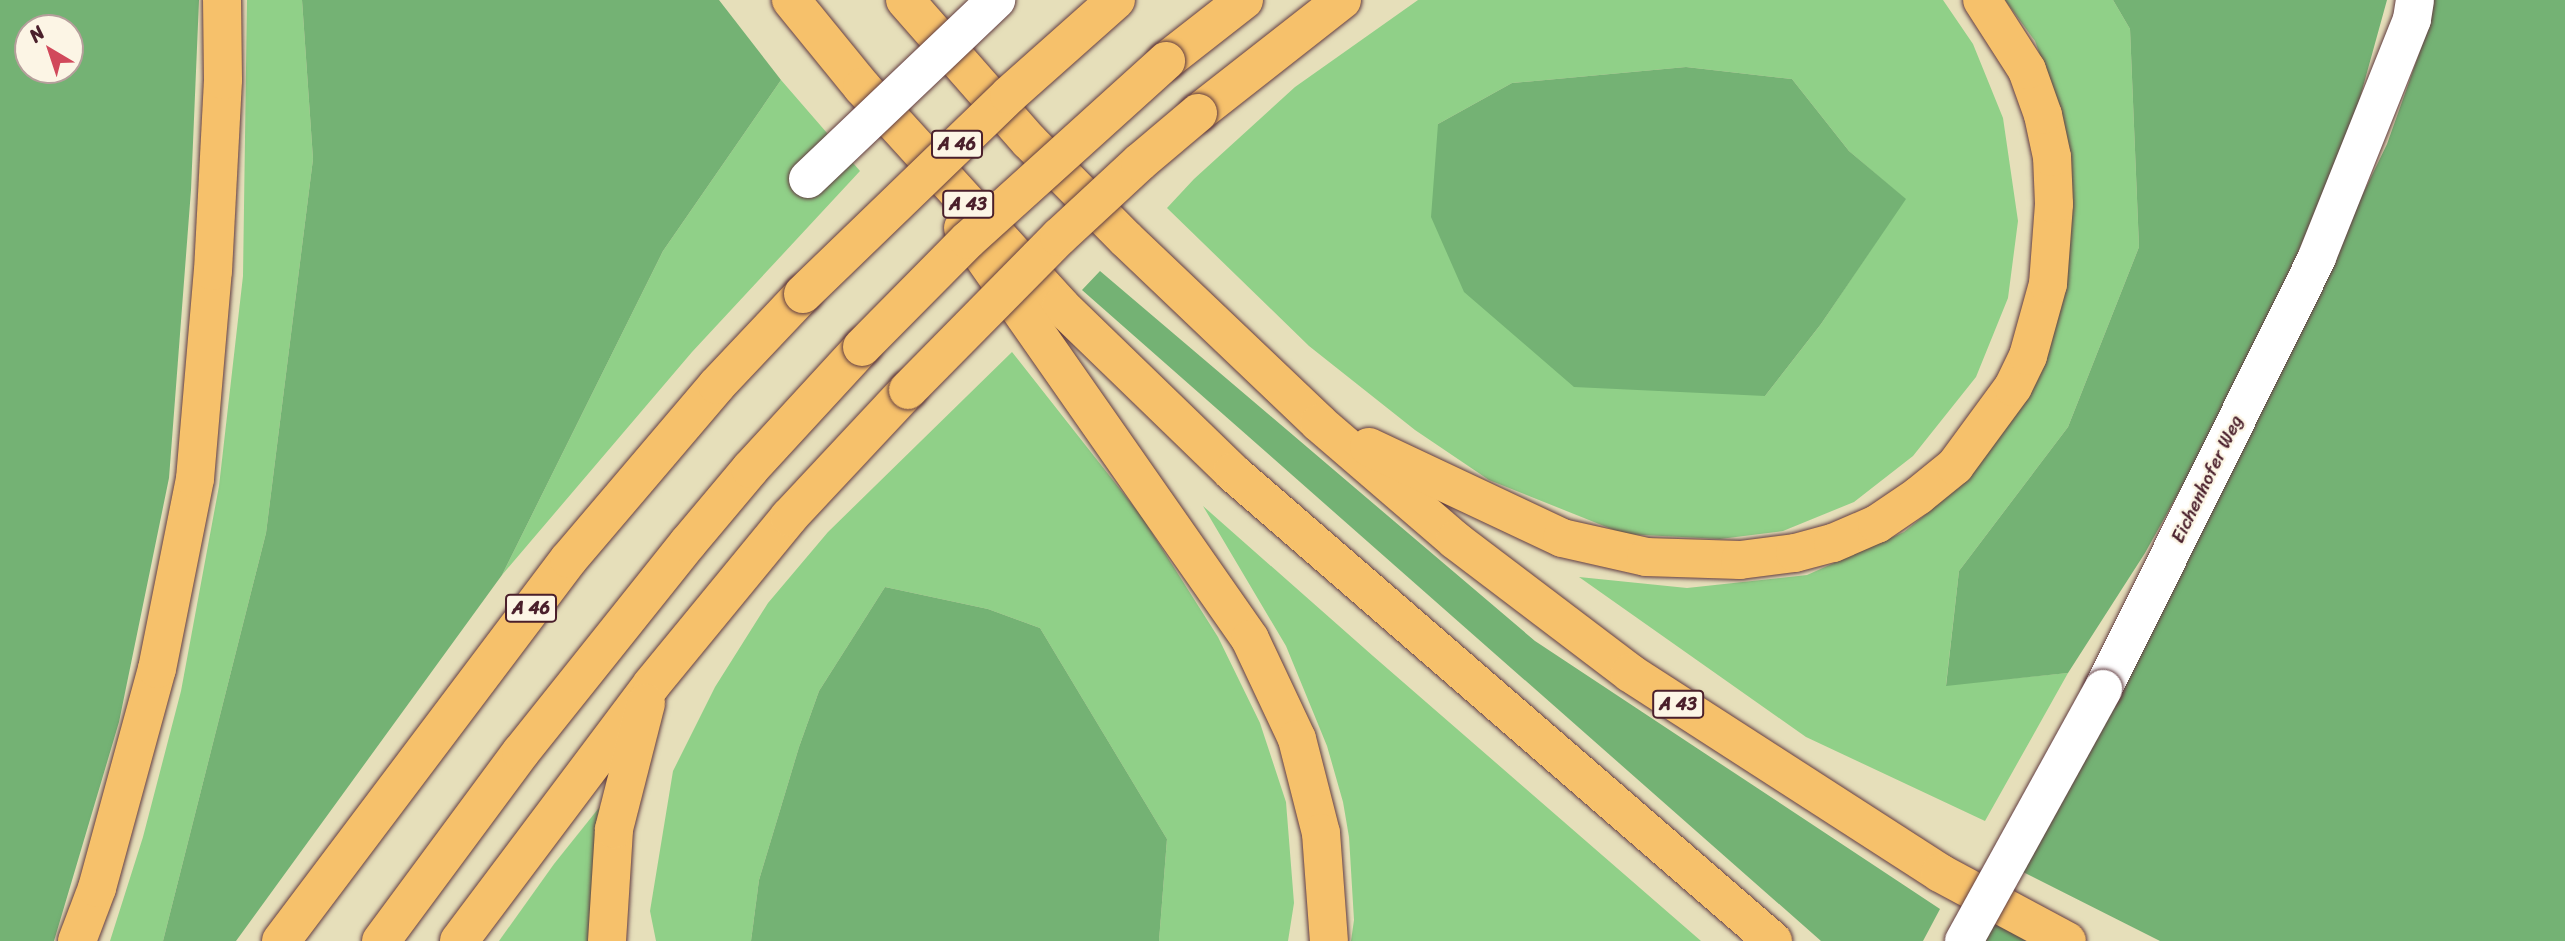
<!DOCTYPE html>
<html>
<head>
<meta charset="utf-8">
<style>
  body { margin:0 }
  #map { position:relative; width:2565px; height:941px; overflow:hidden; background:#e6dfba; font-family:Sriracha,sans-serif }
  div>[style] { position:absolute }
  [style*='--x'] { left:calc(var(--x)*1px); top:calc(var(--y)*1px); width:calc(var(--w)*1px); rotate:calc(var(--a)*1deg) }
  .green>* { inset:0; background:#90d088 }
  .forest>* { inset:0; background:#74b274 }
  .roads { filter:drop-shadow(0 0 2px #613c40) drop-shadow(0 0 2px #613c40) }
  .minor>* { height:38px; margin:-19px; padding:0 19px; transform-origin:19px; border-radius:19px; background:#fff }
  .highway>* { height:38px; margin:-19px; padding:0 19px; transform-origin:19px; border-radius:19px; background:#f6c16b }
  .bridges { filter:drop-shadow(0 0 2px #613c40) drop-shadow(0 0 2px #613c40) }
  .minor-bridge>* { height:38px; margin:-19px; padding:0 19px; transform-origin:19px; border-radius:19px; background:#fff }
  .highway-bridge>* { height:38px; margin:-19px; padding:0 19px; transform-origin:19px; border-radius:19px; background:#f6c16b }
  span { translate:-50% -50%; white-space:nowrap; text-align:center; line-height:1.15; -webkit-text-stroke:5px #fcf5e5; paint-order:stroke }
  .shield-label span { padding:2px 5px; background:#fcf5e5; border:2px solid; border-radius:5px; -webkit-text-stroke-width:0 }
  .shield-label { font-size:18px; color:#4a1f2b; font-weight:700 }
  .street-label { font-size:19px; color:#4a1f2b }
  .north { position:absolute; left:14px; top:14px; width:70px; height:70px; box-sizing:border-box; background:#fcf5e5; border:2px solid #b59f9b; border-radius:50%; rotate:321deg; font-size:19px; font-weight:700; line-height:28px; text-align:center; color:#4a1f2b }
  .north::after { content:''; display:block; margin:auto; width:24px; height:32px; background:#d1495b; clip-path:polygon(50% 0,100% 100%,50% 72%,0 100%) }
</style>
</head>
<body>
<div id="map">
  <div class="green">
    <div style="clip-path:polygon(247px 0,302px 0,313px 159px,266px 533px,163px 941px,110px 941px,143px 837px,181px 691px,219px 486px,243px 276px)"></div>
    <div style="clip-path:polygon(evenodd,1418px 0,1943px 0,1973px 44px,2003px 118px,2018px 221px,2008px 298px,1976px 377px,1913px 456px,1854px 502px,1783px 531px,1720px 539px,1624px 534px,1489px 480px,1415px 430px,1309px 346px,1167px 208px,1194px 179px,1295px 87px,1418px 0,1686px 67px,1792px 79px,1849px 151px,1905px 199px,1821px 324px,1765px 396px,1438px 124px,1512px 83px,1686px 67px)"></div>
    <div style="clip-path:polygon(2005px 0,2113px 0,2130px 29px,2139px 247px,2068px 427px,1959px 571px,1946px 685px,2068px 673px,1985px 821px,1806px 737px,1579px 577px,1687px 588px,1807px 575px,1904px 532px,1968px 480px,2017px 412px,2062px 117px,2035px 41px)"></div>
    <div style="clip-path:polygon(781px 80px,860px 171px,692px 352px,502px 575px,663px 251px)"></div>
    <div style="clip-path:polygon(1012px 352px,1142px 517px,1218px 637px,1260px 723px,1286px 802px,1294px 903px,1288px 941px,1159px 941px,1167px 839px,1040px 628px,988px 609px,885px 587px,819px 691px,799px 747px,759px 880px,751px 941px,656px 941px,650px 911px,673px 771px,715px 687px,768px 603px,828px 532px)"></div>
    <div style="clip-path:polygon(1203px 506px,1373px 656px,1701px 941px,1351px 941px,1354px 920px,1349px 837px,1343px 802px,1327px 746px,1286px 646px)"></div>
    <div style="clip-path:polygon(602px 804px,598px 941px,499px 941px,554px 864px)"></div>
  </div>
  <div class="forest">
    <div style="clip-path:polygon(evenodd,0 0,199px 0,191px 190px,169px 478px,119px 722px,54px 941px,0 941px,0 0,28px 28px,70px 28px,70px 70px,28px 70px,28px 28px)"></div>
    <div style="clip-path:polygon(302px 0,719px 0,781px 80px,663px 251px,502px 575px,236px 941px,163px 941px,266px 533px,313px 159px)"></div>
    <div style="clip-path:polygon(2113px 0,2387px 0,2353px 123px,2299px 250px,2227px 406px,2145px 553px,2068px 673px,1946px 686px,1959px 571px,2068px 427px,2139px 247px,2130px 29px)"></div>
    <div style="clip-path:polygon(2432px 0,2565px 0,2565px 941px,2160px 941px,2021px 871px,2192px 548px,2387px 144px,2430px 23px)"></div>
    <div style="clip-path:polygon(1686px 67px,1792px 79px,1849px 151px,1906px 199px,1821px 324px,1765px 396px,1574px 387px,1464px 292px,1431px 217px,1438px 124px,1512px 83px)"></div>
    <div style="clip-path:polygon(1100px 271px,1535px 641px,1940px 909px,1923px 941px,1821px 941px,1082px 290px)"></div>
    <div style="clip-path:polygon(885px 587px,988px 609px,1040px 628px,1167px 839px,1159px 941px,751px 941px,759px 880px,799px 747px,819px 691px)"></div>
    <div style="clip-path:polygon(1994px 922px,2029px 941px,1984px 941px)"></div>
  </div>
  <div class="roads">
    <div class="minor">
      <div style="--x:2103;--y:689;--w:482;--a:-63.6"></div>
      <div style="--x:2317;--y:257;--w:256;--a:-68.2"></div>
      <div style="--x:2412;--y:19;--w:19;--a:-81"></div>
    </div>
    <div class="highway">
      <div style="--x:791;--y:0;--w:112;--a:50.8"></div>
      <div style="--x:862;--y:87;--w:296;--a:47.7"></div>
      <div style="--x:1061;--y:306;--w:238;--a:44.1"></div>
      <div style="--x:1232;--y:472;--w:716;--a:40.92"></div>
      <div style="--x:905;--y:0;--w:188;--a:48.7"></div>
      <div style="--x:1029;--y:141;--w:138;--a:45.3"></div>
      <div style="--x:1126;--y:239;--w:267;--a:43.6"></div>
      <div style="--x:1319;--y:423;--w:179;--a:40.7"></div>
      <div style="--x:1455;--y:540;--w:220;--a:37.2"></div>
      <div style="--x:1630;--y:673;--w:369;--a:32.8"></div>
      <div style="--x:1940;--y:873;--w:144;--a:28.2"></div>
      <div style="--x:1166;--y:61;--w:99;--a:-38"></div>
      <div style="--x:1198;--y:113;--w:183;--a:-38.1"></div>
      <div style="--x:963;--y:228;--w:501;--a:55.07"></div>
      <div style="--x:1250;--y:639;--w:110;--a:64.8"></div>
      <div style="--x:1297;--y:739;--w:97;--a:75.7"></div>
      <div style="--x:1321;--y:833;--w:108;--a:85.8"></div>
      <div style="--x:1369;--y:447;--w:213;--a:25.2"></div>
      <div style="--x:1562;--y:538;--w:86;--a:12.7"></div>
      <div style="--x:1646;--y:557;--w:94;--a:1.8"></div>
      <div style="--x:1740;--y:560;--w:55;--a:-7.3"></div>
      <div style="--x:1795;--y:553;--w:39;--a:-15"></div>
      <div style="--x:1833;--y:543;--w:48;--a:-23.4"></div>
      <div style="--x:1877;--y:524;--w:50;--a:-34.3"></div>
      <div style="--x:1918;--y:496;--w:48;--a:-39"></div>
      <div style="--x:1955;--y:466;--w:98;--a:-53.7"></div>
      <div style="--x:2013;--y:387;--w:34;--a:-64"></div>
      <div style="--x:2028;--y:356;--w:75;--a:-74.5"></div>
      <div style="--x:2048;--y:284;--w:80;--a:-85.7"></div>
      <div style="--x:2054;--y:204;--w:47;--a:-92.4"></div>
      <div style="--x:2052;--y:157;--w:43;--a:-102.1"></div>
      <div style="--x:2043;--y:115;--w:48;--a:-109.6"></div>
      <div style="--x:2027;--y:70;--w:83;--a:-122.7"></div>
      <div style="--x:77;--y:941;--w:57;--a:-69.3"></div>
      <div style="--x:97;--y:888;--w:227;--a:-74.7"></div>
      <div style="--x:157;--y:669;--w:194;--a:-78.7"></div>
      <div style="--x:195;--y:479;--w:209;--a:-85.1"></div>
      <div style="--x:213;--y:271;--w:191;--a:-87"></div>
      <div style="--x:223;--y:80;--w:80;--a:-90.7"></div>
      <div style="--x:281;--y:941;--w:478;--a:-53"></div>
      <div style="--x:569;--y:559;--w:228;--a:-49.6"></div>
      <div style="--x:717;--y:385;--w:125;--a:-46.6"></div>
      <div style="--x:381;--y:941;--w:235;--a:-53.5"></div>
      <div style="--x:521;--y:752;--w:268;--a:-51.4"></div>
      <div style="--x:688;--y:543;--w:97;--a:-50"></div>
      <div style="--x:750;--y:469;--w:166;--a:-47.4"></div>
      <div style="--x:459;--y:941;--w:321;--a:-53.1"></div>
      <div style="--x:652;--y:684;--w:216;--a:-50.6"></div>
      <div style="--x:789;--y:517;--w:174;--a:-46.9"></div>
      <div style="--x:607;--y:941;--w:112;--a:-86.4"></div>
      <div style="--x:614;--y:829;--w:130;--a:-75.7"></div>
    </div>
  </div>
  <div class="bridges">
    <div class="minor-bridge">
      <div style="--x:808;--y:179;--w:260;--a:-43.6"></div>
      <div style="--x:1964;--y:941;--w:288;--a:-61.1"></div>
    </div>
    <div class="highway-bridge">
      <div style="--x:803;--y:294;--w:286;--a:-44"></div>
      <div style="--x:1009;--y:95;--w:143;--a:-41.6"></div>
      <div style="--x:862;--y:347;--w:151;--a:-45.3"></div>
      <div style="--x:968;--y:240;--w:267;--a:-42.1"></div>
      <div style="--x:908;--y:390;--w:215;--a:-45.4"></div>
      <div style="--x:1059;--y:237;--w:110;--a:-42.8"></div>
      <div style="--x:1140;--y:162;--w:76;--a:-40.2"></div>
    </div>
  </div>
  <div class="shield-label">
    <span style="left:957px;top:144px">A 46</span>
    <span style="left:968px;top:204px">A 43</span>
    <span style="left:531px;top:608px">A 46</span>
    <span style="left:1678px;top:704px">A 43</span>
  </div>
  <div class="street-label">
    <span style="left:2207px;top:479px;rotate:-64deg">Eichenhofer Weg</span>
  </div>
  <div class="north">N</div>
</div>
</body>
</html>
